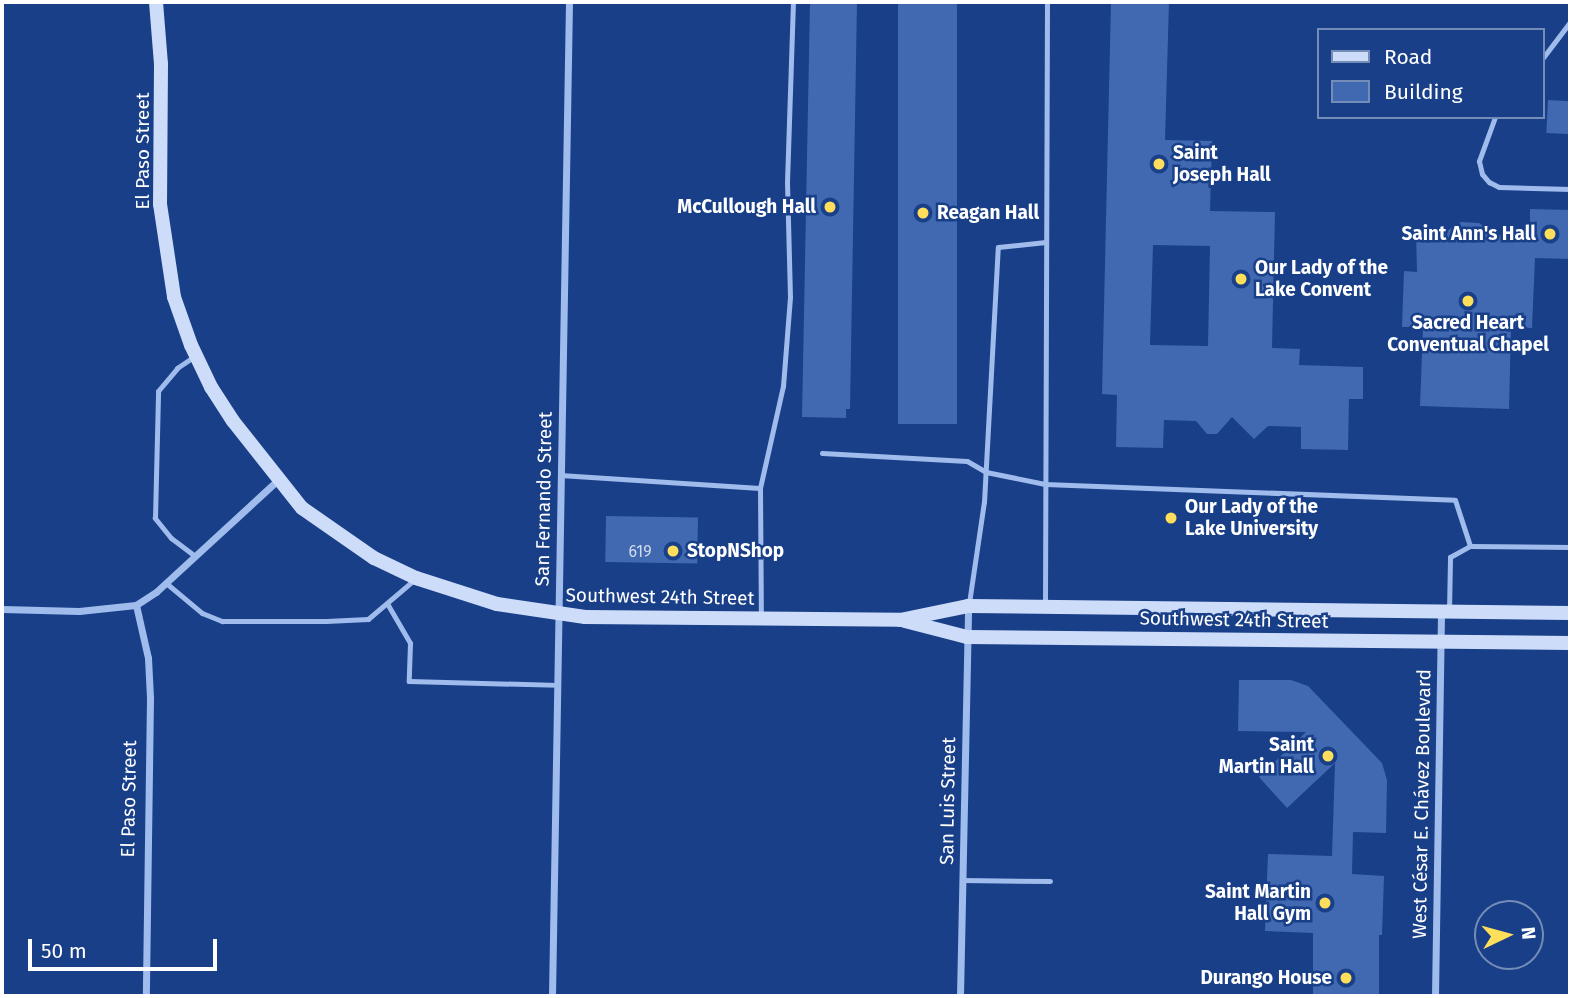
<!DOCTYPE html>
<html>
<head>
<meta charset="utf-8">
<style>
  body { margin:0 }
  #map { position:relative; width:1572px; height:998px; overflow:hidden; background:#183f88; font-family:"Fira Sans",sans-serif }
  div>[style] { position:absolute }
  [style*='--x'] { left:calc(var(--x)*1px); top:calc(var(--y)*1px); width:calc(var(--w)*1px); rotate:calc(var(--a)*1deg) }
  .building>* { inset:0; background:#4169b1; transform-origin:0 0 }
  .service>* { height:5px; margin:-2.5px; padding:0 2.5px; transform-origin:2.5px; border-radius:2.5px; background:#a0bced }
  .minor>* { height:7px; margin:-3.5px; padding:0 3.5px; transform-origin:3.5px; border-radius:3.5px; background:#a0bced }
  .secondary>* { height:14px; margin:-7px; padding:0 7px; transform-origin:7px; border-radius:7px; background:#cddcf9 }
  .dots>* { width:19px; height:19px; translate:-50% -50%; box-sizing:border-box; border:4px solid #183f88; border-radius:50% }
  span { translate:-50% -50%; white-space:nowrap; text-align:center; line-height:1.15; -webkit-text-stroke:5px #183f88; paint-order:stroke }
  .number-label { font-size:16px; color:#d0daec }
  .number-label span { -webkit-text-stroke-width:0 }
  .street-label { font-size:19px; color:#fff }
  .poi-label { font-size:19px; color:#fff; font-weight:700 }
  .left { translate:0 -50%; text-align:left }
  .right { translate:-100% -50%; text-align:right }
  .frame { position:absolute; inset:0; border:4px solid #fff; pointer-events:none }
  .legend { position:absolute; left:1317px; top:28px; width:228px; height:91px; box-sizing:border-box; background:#183f88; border:2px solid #748cb8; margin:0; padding:9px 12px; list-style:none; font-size:21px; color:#fff }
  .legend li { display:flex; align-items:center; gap:14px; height:35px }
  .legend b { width:35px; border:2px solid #748cb8 }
  .north { position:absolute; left:1474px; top:900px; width:70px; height:70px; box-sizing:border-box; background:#183f88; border:2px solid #748cb8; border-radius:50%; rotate:85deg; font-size:19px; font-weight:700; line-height:28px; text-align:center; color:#fff }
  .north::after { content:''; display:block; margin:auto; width:24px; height:32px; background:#ffde5c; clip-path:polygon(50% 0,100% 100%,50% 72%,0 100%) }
  .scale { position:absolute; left:28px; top:939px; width:189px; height:32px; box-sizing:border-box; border:4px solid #fff; border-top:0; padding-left:9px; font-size:21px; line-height:24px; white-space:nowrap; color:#fff; -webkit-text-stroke:5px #183f88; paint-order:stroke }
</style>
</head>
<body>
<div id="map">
  <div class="building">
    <div style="clip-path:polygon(810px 2px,857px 2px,850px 409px,846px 409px,846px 418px,802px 417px)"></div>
    <div style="left:898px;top:2px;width:59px;height:422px"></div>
    <div style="clip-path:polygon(evenodd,1111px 2px,1169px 2px,1165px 140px,1212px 141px,1210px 211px,1275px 212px,1272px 348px,1300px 349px,1299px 365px,1363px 367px,1363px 399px,1349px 399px,1348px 450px,1301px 449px,1301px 427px,1268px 426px,1254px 439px,1232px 417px,1217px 434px,1207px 434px,1196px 421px,1164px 420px,1163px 448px,1116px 447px,1117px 395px,1102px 394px,1111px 2px,1153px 245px,1210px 246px,1208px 346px,1150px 345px,1153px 245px)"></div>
    <div style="left:1548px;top:100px;width:22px;height:33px;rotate:3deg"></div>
    <div style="clip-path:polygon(1530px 209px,1570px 210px,1570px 259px,1535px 258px,1532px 328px,1511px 327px,1509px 409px,1420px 406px,1423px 327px,1402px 327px,1404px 271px,1417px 272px,1416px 234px,1444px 233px,1461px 222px,1479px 223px,1496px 235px,1530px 236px)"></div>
    <div style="left:606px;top:516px;width:92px;height:46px;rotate:1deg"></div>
    <div style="clip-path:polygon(1239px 680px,1291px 680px,1308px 686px,1382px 763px,1387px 780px,1386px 833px,1353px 832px,1352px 874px,1384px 876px,1382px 935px,1379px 935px,1379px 996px,1313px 996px,1313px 933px,1265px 931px,1268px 854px,1332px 856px,1335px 763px,1287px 808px,1259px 777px,1306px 732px,1238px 731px)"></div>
  </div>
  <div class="service">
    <div style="--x:1542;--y:59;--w:46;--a:-52.9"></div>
    <div style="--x:1495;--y:117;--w:47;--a:110"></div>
    <div style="--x:1479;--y:161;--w:13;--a:77"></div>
    <div style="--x:1482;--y:174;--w:11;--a:49"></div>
    <div style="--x:1489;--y:182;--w:11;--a:27"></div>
    <div style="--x:1499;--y:187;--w:71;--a:1.6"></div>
    <div style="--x:822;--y:453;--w:145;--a:3.2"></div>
    <div style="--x:967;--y:461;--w:22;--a:30"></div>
    <div style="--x:986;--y:472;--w:60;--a:11.5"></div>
    <div style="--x:1045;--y:484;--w:410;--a:2.2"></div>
    <div style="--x:1455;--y:500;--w:48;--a:71.9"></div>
    <div style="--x:560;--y:475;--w:200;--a:3.7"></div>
    <div style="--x:760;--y:488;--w:129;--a:89.6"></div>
    <div style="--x:760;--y:488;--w:105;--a:-77.3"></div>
    <div style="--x:783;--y:386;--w:89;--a:-85.5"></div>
    <div style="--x:790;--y:297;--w:115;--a:-91.5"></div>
    <div style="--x:787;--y:182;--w:180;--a:-88.1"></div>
    <div style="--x:195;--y:556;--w:30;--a:-143"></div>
    <div style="--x:171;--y:538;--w:26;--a:-129"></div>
    <div style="--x:155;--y:518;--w:127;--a:-88.6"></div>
    <div style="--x:158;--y:391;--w:30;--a:-50"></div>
    <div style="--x:177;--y:368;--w:23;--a:-34"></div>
    <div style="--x:166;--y:583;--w:47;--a:39.8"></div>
    <div style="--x:202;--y:613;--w:22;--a:22"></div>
    <div style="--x:222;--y:621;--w:104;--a:0"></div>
    <div style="--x:326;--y:621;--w:42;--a:-2.7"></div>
    <div style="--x:368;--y:619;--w:60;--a:-40.3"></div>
    <div style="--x:969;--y:603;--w:102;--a:-81.6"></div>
    <div style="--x:984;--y:502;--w:255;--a:-86.9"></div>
    <div style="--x:998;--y:247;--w:48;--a:-5.9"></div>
    <div style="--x:388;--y:605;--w:44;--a:59.9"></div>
    <div style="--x:410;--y:643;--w:38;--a:92"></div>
    <div style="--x:409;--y:681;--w:148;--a:1.5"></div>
    <div style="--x:1045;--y:605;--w:603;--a:-89.81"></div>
    <div style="--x:1449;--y:611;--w:54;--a:-88.9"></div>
    <div style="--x:1450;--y:557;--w:23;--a:-29"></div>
    <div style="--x:1470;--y:546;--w:100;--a:0.6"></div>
    <div style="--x:962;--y:880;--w:88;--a:0.7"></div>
  </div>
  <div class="minor">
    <div style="--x:136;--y:605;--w:54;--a:77.2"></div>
    <div style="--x:148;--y:658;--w:40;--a:87.1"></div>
    <div style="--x:150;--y:698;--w:298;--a:90.8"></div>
    <div style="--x:2;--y:609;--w:77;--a:1.5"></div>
    <div style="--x:79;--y:611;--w:57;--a:-6"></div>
    <div style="--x:136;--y:605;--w:24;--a:-33"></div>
    <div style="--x:156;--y:592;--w:166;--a:-42.6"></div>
    <div style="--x:552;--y:996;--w:994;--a:-89.02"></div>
    <div style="--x:960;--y:996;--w:390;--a:-88.8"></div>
    <div style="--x:1435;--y:996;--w:384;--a:-89.1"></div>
  </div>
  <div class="secondary">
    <div style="--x:156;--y:2;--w:62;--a:85.4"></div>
    <div style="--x:161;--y:64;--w:140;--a:90.4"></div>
    <div style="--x:160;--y:204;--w:94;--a:81.4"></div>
    <div style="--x:174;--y:297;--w:51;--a:70.5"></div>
    <div style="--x:191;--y:345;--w:47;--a:64.5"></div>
    <div style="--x:211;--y:387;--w:40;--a:57.1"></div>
    <div style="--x:233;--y:421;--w:111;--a:51.6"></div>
    <div style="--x:302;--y:508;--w:88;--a:34.8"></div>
    <div style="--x:374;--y:558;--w:47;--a:25.5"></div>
    <div style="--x:416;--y:578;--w:85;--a:17.8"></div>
    <div style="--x:497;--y:604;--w:89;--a:8.4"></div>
    <div style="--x:585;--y:617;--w:315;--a:0.5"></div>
    <div style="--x:900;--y:620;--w:69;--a:-11.6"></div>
    <div style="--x:968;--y:606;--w:602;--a:0.67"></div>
    <div style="--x:905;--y:621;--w:64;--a:14.5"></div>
    <div style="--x:967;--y:637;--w:603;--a:0.57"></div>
  </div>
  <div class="dots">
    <div style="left:1159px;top:164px;background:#ffde5c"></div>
    <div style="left:830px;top:207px;background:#ffde5c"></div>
    <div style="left:923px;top:213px;background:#ffde5c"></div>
    <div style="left:1550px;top:234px;background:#ffde5c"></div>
    <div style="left:1241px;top:279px;background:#ffde5c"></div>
    <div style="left:1468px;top:301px;background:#ffde5c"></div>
    <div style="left:1171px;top:518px;background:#ffde5c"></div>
    <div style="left:673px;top:551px;background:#ffde5c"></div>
    <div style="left:1328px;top:756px;background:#ffde5c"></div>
    <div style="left:1325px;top:903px;background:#ffde5c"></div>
    <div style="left:1346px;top:978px;background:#ffde5c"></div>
  </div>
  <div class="number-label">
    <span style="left:640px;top:552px">619</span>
  </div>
  <div class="street-label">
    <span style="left:143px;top:151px;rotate:-90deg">El Paso Street</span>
    <span style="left:544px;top:499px;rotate:-89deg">San Fernando Street</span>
    <span style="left:660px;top:597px;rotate:1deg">Southwest 24th Street</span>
    <span style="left:1234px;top:620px;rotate:1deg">Southwest 24th Street</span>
    <span style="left:129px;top:799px;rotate:-89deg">El Paso Street</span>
    <span style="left:948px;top:801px;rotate:-89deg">San Luis Street</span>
    <span style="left:1422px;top:804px;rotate:-89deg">West César E. Chávez Boulevard</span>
  </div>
  <div class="poi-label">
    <span class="left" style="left:1173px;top:164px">Saint<br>Joseph Hall</span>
    <span class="right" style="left:816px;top:207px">McCullough Hall</span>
    <span class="left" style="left:937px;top:213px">Reagan Hall</span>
    <span class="right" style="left:1536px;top:234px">Saint Ann's Hall</span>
    <span class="left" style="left:1255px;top:279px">Our Lady of the<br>Lake Convent</span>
    <span style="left:1468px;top:334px">Sacred Heart<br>Conventual Chapel</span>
    <span class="left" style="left:1185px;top:518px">Our Lady of the<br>Lake University</span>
    <span class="left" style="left:687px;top:551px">StopNShop</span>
    <span class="right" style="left:1314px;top:756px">Saint<br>Martin Hall</span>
    <span class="right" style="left:1311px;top:903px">Saint Martin<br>Hall Gym</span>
    <span class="right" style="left:1332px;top:978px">Durango House</span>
  </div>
  <div class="frame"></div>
  <ul class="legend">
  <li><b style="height:9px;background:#cddcf9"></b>Road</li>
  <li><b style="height:19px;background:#4169b1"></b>Building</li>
  </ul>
  <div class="north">N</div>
  <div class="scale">50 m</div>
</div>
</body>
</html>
